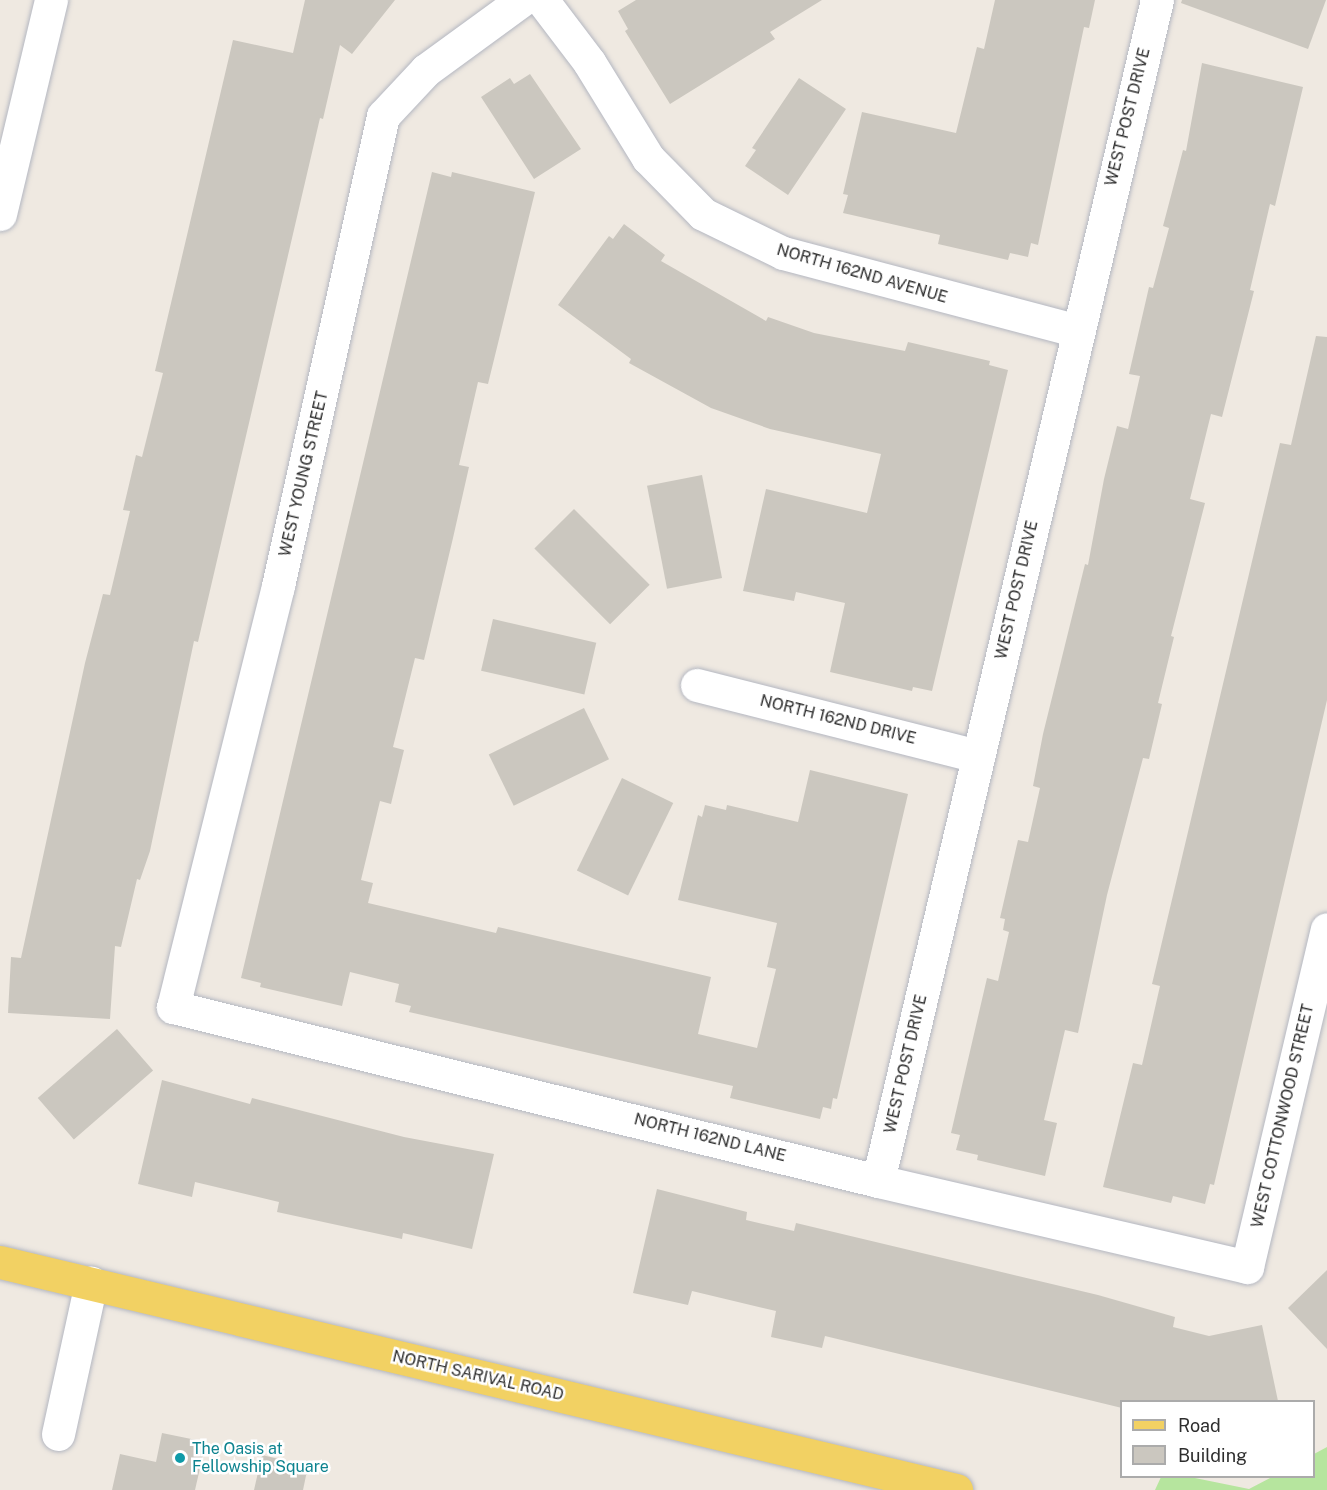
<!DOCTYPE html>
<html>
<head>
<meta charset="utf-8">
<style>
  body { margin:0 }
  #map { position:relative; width:1327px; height:1490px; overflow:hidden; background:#efe9e1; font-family:"Public Sans",sans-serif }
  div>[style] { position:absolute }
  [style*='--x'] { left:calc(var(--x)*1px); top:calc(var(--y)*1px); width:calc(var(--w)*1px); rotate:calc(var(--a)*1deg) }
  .green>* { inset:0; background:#b6e59e }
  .building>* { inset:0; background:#cbc7bf; transform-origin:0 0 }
  .roads { filter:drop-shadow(0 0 2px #b4b7c1) drop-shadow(0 0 2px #b4b7c1) }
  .minor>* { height:33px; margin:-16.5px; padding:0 16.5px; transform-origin:16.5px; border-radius:16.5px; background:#fff }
  .major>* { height:33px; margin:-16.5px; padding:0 16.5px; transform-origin:16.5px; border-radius:16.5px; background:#f2d163 }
  .dots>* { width:16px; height:16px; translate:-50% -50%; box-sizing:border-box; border:3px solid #fff; border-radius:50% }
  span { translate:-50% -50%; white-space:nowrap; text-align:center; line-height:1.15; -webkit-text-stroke:5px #fff; paint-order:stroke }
  .street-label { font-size:16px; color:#2e2e2e }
  .culture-label { font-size:16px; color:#0d838f }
  .left { translate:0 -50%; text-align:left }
  .legend { position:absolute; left:1120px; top:1400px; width:195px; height:78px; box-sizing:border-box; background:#fff; border:2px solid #ababab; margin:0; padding:8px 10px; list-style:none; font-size:18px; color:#2e2e2e }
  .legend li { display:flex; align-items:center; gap:12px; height:30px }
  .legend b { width:30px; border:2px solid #ababab }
</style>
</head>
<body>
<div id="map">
  <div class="green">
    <div style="clip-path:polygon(1327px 1447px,1327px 1490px,1155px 1490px,1161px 1477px,1190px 1477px,1249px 1489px,1272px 1477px,1314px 1476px,1314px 1454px)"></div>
  </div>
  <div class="building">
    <div style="clip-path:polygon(305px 0,395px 0,352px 54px,340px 45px,323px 119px,320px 118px,198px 642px,194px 641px,150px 851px,140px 880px,137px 879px,121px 947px,115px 946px,110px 1019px,8px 1013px,11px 957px,21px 958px,85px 663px,103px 594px,110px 595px,130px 511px,123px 510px,136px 455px,142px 457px,163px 373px,155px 371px,233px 40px,293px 53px)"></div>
    <div style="clip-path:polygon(636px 0,822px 0,770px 32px,775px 39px,670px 104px,625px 31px,628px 29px,618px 11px)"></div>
    <div style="clip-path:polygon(995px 0,1095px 0,1089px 28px,1084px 27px,1038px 245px,1031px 243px,1028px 257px,1010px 253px,1008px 260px,938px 244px,940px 235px,843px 213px,848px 195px,843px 194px,862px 112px,956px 133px,977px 47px,984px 49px)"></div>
    <div style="clip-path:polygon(1182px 0,1326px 0,1308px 49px,1181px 3px)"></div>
    <div style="clip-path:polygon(1202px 63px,1303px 87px,1275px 206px,1270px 204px,1250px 290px,1254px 291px,1222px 417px,1211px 414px,1190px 499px,1205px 503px,1171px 636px,1174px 637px,1158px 703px,1162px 704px,1149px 759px,1143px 758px,1107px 895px,1078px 1033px,1065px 1030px,1044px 1120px,1057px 1123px,1045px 1176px,977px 1160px,978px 1155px,956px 1150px,960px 1135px,951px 1133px,987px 978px,998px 981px,1009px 932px,1003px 930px,1005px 919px,1000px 918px,1018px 840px,1028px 842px,1040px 788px,1033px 786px,1043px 734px,1085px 564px,1088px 565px,1104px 479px,1117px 426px,1128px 429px,1140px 376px,1129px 374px,1149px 287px,1153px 288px,1169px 228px,1163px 226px,1183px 150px,1186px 151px)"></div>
    <div style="clip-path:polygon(530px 74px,581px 149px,534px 179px,481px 97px,510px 78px,514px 84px)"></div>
    <div style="clip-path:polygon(799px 78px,846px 109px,788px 195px,745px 166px,756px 150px,752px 148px)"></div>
    <div style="clip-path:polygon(432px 172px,451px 177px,452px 172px,535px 192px,488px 384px,478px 382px,459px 465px,469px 467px,453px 538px,424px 660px,415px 658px,393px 747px,404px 750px,391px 804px,380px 801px,361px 880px,373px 883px,368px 903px,496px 933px,498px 927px,711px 977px,698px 1034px,757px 1048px,776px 969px,767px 967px,777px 923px,678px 900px,698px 815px,702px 817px,705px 805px,726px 810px,727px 805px,798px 822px,810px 770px,908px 794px,837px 1099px,833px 1098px,831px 1109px,823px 1107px,820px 1119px,730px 1098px,733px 1086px,409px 1012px,411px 1006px,395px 1002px,399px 984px,350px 972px,342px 1006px,260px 987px,261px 983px,241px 978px)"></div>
    <div style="clip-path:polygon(624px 224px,665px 255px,661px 261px,766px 321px,768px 317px,814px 333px,905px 351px,908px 342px,990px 361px,989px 365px,1008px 370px,932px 691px,913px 687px,912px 691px,830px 672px,845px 603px,796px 592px,794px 601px,743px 591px,766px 489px,867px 513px,881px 454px,770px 429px,711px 408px,629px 363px,631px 359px,558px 305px,609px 236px,613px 239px)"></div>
    <div style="clip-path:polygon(1316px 336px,1327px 337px,1327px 700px,1214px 1185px,1210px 1184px,1205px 1204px,1173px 1196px,1171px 1203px,1103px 1187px,1133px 1063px,1142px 1065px,1160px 986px,1152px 984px,1280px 443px,1291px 445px)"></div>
    <div style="left:702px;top:475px;width:105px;height:56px;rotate:79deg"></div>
    <div style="left:574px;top:509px;width:107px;height:56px;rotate:45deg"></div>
    <div style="left:493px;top:619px;width:106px;height:53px;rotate:13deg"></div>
    <div style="left:584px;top:708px;width:57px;height:106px;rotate:64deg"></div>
    <div style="left:622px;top:778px;width:57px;height:103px;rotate:26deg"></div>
    <div style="left:117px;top:1029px;width:55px;height:105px;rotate:49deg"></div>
    <div style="clip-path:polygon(162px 1080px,250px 1104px,252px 1098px,404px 1137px,494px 1154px,472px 1249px,403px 1233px,402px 1239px,277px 1212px,279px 1202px,195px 1182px,192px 1197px,138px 1184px)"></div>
    <div style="clip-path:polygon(657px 1189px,747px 1212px,746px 1220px,794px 1231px,796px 1223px,1098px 1295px,1175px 1317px,1173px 1327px,1209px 1336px,1262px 1325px,1278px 1401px,1122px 1401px,1122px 1408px,825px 1336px,822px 1348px,771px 1337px,776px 1311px,692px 1291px,688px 1305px,633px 1293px)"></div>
    <div style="clip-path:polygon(1327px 1270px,1327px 1349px,1288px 1308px)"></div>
    <div style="clip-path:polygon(162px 1433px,206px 1442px,195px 1490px,112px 1490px,120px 1454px,156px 1462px)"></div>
    <div style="clip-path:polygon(262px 1455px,308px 1466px,303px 1490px,254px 1490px)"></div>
  </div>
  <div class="roads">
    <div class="minor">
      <div style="--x:522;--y:0;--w:119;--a:143.9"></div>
      <div style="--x:426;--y:70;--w:63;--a:133.1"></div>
      <div style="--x:383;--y:116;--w:482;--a:102.6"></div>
      <div style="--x:278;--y:586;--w:434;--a:104"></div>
      <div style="--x:173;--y:1007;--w:726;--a:13.86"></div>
      <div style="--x:878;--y:1181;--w:379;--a:13.1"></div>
      <div style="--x:1247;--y:1267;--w:347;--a:-76.7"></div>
      <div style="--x:542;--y:0;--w:78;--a:52.8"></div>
      <div style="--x:589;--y:62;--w:113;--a:58.4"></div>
      <div style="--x:648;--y:158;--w:78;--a:45.5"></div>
      <div style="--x:703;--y:214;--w:89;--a:26"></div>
      <div style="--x:783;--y:253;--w:305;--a:14.8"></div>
      <div style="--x:0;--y:214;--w:220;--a:-76.6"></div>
      <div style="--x:697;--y:685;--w:290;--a:14.2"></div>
      <div style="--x:878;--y:1181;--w:1214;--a:-76.71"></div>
      <div style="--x:58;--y:1434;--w:155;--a:-77.7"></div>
    </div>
    <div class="major">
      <div style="--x:0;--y:1262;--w:983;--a:13.41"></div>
    </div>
  </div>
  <div class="dots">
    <div style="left:180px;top:1458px;background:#0f9aa8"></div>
  </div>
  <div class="street-label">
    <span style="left:1128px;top:117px;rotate:-76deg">WEST POST DRIVE</span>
    <span style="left:862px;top:274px;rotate:16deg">NORTH 162ND AVENUE</span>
    <span style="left:304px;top:474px;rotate:-77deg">WEST YOUNG STREET</span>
    <span style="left:1017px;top:590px;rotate:-77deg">WEST POST DRIVE</span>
    <span style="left:838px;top:720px;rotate:14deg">NORTH 162ND DRIVE</span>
    <span style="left:906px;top:1064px;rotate:-77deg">WEST POST DRIVE</span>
    <span style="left:1283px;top:1116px;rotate:-77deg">WEST COTTONWOOD STREET</span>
    <span style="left:710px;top:1138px;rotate:14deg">NORTH 162ND LANE</span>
    <span style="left:478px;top:1376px;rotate:13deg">NORTH SARIVAL ROAD</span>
  </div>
  <div class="culture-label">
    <span class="left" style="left:192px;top:1458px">The Oasis at<br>Fellowship Square</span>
  </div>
  <ul class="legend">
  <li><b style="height:8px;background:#f2d163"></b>Road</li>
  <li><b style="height:16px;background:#cbc7bf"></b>Building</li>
  </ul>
</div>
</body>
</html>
